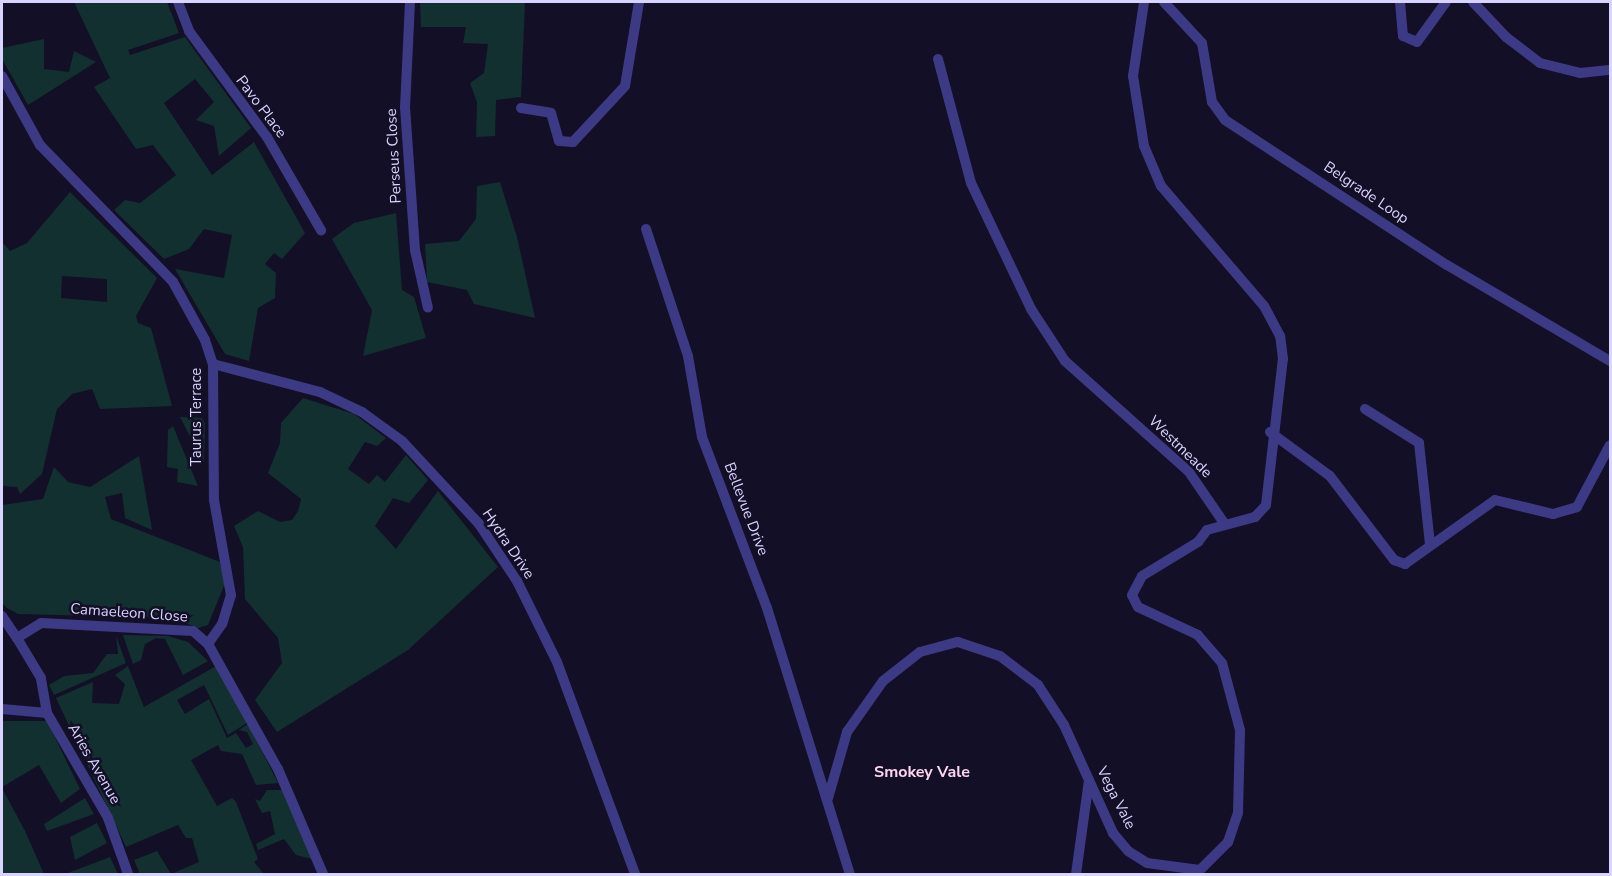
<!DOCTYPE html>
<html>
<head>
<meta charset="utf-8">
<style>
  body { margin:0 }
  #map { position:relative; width:1612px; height:876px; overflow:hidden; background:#130f26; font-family:"Nunito Sans",sans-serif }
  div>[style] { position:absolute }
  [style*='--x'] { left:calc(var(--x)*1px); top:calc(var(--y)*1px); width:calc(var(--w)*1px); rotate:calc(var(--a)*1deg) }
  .green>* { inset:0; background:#12302f }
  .street>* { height:10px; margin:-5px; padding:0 5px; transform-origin:5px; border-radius:5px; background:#3d3a85 }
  span { translate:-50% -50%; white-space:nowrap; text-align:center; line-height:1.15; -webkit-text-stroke:5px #130f26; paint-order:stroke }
  .street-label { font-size:15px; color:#d9d4ff }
  .neighbourhood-label { font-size:16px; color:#ffd6f0; font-weight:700 }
  .frame { position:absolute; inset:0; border:3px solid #d9d4ff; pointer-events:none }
</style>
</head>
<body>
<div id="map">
  <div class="green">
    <div style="clip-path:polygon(74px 2px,167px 2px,179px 33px,128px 50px,130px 55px,185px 37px,251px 128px,219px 156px,214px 126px,196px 120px,214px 102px,195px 79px,164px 103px,212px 175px,254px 142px,305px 233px,282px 259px,274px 253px,265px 264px,276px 273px,275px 298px,258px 308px,249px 361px,225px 354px,175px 269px,224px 278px,232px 235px,204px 229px,189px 249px,164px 259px,114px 210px,125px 200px,140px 203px,176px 175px,153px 145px,136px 149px,94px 87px,110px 78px)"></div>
    <div style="clip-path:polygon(420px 2px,525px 2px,521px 97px,496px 100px,495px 136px,476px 137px,477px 102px,470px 83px,484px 73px,488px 44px,463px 43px,466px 27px,421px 27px)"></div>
    <div style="clip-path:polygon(44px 39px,44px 69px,69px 72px,74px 51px,96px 62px,28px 105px,2px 59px,2px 48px)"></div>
    <div style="clip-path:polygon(500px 182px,517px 237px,535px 318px,474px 304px,467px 290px,427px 282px,425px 244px,459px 241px,476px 219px,477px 186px)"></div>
    <div style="clip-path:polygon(evenodd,70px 192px,157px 278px,136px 316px,138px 323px,151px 328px,172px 406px,100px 409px,92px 389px,72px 394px,57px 409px,42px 474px,20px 494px,17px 487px,2px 486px,2px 242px,10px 251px,27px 243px,70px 192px,62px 276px,107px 279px,107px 302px,61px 298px,62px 276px)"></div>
    <div style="clip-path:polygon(396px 213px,402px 290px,414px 297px,426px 338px,363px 356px,372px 310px,332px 239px,354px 223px)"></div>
    <div style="clip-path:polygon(303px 398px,354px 414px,386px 438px,377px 446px,365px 442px,348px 469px,369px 484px,377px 475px,385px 482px,406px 455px,428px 480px,409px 503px,393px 498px,375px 526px,396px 549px,438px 491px,498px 567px,408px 650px,277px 732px,255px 700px,282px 663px,278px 638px,245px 599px,243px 547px,234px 526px,258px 511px,280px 522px,292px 520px,298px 511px,301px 499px,268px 473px,280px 443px,281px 423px)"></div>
    <div style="clip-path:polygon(180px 417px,202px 418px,205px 423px,204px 464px)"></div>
    <div style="clip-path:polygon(173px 426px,198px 486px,177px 482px,178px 469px,167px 467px,168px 430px)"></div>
    <div style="clip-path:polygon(139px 456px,152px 530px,125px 518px,122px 493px,105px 497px,111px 519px,220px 562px,225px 583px,208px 625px,198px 628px,174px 618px,18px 614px,7px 608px,2px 603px,2px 505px,43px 499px,54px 467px,68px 482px,90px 487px)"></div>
    <div style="clip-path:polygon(123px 635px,168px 636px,188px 642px,208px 661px,183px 675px,165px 639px,156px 638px,145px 644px,141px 660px,133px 664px)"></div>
    <div style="clip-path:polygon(116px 636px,126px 663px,54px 695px,49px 685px,64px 676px,93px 673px,107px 654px,118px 654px)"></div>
    <div style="clip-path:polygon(128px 666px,144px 707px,216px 666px,248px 722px,228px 735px,204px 685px,177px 700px,185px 714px,209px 699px,227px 738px,236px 733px,246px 748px,253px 744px,247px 732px,239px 730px,248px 724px,278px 783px,256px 785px,242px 754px,221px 751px,218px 745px,191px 760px,217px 806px,232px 798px,236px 802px,258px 859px,254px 862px,264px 874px,140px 874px,134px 860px,157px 851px,171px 874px,199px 862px,192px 838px,186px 838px,178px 825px,126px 847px,56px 698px,93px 682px,92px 703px,119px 704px,125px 684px,115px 675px)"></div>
    <div style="clip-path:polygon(2px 721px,47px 721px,80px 789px,61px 803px,39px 765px,2px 787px)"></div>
    <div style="clip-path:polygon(2px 788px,25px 831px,44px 874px,2px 874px)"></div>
    <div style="clip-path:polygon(267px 790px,282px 790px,312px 859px,296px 855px,284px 839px,258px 850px,256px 844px,275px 834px,270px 811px,262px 813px,255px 799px,260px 801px)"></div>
    <div style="clip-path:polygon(85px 798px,94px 814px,47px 831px,44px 824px)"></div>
    <div style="clip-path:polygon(97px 823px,107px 843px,75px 860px,70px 837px)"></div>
    <div style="clip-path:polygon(110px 857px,118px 874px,65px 874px)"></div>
  </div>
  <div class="street">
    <div style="--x:178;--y:2;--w:31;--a:69"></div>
    <div style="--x:189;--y:31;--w:132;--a:53.7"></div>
    <div style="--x:267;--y:137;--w:108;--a:59.9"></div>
    <div style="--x:410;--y:2;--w:105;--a:92.7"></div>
    <div style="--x:405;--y:107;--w:143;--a:86"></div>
    <div style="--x:415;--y:250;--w:59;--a:77.4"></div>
    <div style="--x:1164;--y:2;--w:56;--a:47.2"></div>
    <div style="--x:1202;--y:43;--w:60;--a:80.4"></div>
    <div style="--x:1212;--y:102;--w:22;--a:54"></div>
    <div style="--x:1225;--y:120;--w:265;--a:33.2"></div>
    <div style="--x:1447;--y:265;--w:189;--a:30.5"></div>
    <div style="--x:1400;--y:2;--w:34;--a:85"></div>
    <div style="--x:1403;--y:36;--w:15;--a:23"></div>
    <div style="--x:1417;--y:42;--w:49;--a:-54.1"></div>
    <div style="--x:1473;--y:2;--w:48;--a:46.7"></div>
    <div style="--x:1506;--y:37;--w:43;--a:37.4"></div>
    <div style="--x:1540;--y:63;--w:41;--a:14"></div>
    <div style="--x:1580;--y:73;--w:30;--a:-6"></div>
    <div style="--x:938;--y:59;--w:128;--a:75.1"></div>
    <div style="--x:971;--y:183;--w:140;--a:64.5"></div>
    <div style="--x:1031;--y:309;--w:62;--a:56.8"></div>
    <div style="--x:1065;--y:361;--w:166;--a:41.8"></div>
    <div style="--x:1189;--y:472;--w:62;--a:55.5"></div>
    <div style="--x:2;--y:76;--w:79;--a:61.2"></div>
    <div style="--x:40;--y:145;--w:191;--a:45.8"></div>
    <div style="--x:173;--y:282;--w:66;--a:61.1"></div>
    <div style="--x:205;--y:340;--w:25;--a:72"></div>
    <div style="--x:213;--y:364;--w:136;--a:89.6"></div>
    <div style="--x:214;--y:500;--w:97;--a:79.9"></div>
    <div style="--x:231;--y:595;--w:30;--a:107"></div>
    <div style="--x:222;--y:624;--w:24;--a:125"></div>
    <div style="--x:521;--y:108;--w:30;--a:9"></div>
    <div style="--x:551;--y:113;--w:29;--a:74"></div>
    <div style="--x:559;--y:141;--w:14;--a:4"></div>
    <div style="--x:573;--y:142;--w:76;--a:-47.1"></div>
    <div style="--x:625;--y:86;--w:85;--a:-80.5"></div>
    <div style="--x:646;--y:229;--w:134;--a:71.7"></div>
    <div style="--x:688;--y:356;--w:82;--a:80.2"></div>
    <div style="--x:702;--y:437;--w:183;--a:69.2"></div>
    <div style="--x:767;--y:608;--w:279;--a:72.7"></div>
    <div style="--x:213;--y:364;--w:111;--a:14.7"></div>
    <div style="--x:320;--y:392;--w:47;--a:25.5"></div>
    <div style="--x:362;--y:412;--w:49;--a:35.9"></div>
    <div style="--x:402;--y:441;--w:113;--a:47.1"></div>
    <div style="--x:479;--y:524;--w:69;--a:56.3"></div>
    <div style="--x:517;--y:581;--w:90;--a:63.7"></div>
    <div style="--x:557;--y:662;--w:226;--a:69.8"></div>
    <div style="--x:1365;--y:409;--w:64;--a:32.2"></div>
    <div style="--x:1419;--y:443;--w:103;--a:83.8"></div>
    <div style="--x:1270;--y:432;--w:74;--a:36.3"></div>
    <div style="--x:1330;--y:476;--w:106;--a:52.7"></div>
    <div style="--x:1394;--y:560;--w:12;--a:20"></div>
    <div style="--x:1405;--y:564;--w:110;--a:-35.4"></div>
    <div style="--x:1495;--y:500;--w:60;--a:13.6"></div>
    <div style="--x:1553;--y:514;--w:25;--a:-16"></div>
    <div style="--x:1577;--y:507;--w:70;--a:-62"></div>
    <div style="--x:2;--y:616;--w:27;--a:56"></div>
    <div style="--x:2;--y:709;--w:45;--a:5.1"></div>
    <div style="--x:47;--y:713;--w:121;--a:59.8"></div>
    <div style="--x:108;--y:818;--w:59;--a:70.3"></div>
    <div style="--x:47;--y:713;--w:36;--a:-100"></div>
    <div style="--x:41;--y:678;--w:47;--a:-121"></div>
    <div style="--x:17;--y:638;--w:28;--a:-32"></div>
    <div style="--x:41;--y:623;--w:152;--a:3"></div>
    <div style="--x:193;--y:631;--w:20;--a:41"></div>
    <div style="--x:208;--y:644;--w:143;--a:60.8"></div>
    <div style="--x:278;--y:769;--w:114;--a:66.8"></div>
    <div style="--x:828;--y:798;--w:69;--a:-73.9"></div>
    <div style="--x:847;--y:732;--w:62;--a:-54.8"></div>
    <div style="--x:883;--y:681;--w:47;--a:-38.1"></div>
    <div style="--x:920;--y:652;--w:39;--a:-15"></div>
    <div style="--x:958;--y:642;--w:44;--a:18.4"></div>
    <div style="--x:1000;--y:656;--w:48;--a:37.3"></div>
    <div style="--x:1038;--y:685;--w:48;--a:57"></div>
    <div style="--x:1064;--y:725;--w:119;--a:65.6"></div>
    <div style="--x:1113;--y:833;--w:23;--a:50"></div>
    <div style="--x:1128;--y:851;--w:22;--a:32"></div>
    <div style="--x:1147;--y:863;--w:53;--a:7.5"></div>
    <div style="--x:1200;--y:870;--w:40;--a:-45"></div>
    <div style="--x:1228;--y:842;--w:31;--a:-71"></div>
    <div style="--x:1238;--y:813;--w:83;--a:-88.6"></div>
    <div style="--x:1240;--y:730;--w:69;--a:-105"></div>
    <div style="--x:1222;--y:663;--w:37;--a:-131"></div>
    <div style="--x:1198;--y:635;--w:66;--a:-155"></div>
    <div style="--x:1138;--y:607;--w:13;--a:-117"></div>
    <div style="--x:1132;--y:595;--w:21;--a:-62"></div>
    <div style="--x:1142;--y:576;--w:66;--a:-31.3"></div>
    <div style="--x:1198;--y:542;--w:15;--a:-53"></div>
    <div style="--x:1207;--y:530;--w:50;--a:-15.2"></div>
    <div style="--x:1255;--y:517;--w:16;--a:-47"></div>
    <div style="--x:1266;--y:505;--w:147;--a:-83.4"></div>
    <div style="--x:1283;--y:359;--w:23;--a:-97"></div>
    <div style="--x:1280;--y:336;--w:34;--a:-118"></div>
    <div style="--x:1264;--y:306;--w:158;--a:-130.6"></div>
    <div style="--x:1161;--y:186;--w:43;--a:-113"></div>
    <div style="--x:1144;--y:146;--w:71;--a:-98.9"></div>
    <div style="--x:1133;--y:76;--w:75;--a:-81.5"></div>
    <div style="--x:1076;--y:874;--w:95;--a:-82.1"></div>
  </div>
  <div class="street-label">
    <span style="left:261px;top:107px;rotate:53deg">Pavo Place</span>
    <span style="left:394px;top:156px;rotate:-93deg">Perseus Close</span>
    <span style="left:1366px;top:193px;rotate:34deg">Belgrade Loop</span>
    <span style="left:197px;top:417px;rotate:-90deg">Taurus Terrace</span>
    <span style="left:1180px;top:447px;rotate:44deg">Westmeade</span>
    <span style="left:746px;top:509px;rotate:69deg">Bellevue Drive</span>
    <span style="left:508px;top:544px;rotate:56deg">Hydra Drive</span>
    <span style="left:129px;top:613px;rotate:4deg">Camaeleon Close</span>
    <span style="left:94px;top:764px;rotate:60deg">Aries Avenue</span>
    <span style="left:1116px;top:798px;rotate:63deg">Vega Vale</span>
  </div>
  <div class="neighbourhood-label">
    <span style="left:922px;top:772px">Smokey Vale</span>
  </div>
  <div class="frame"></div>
</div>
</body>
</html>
